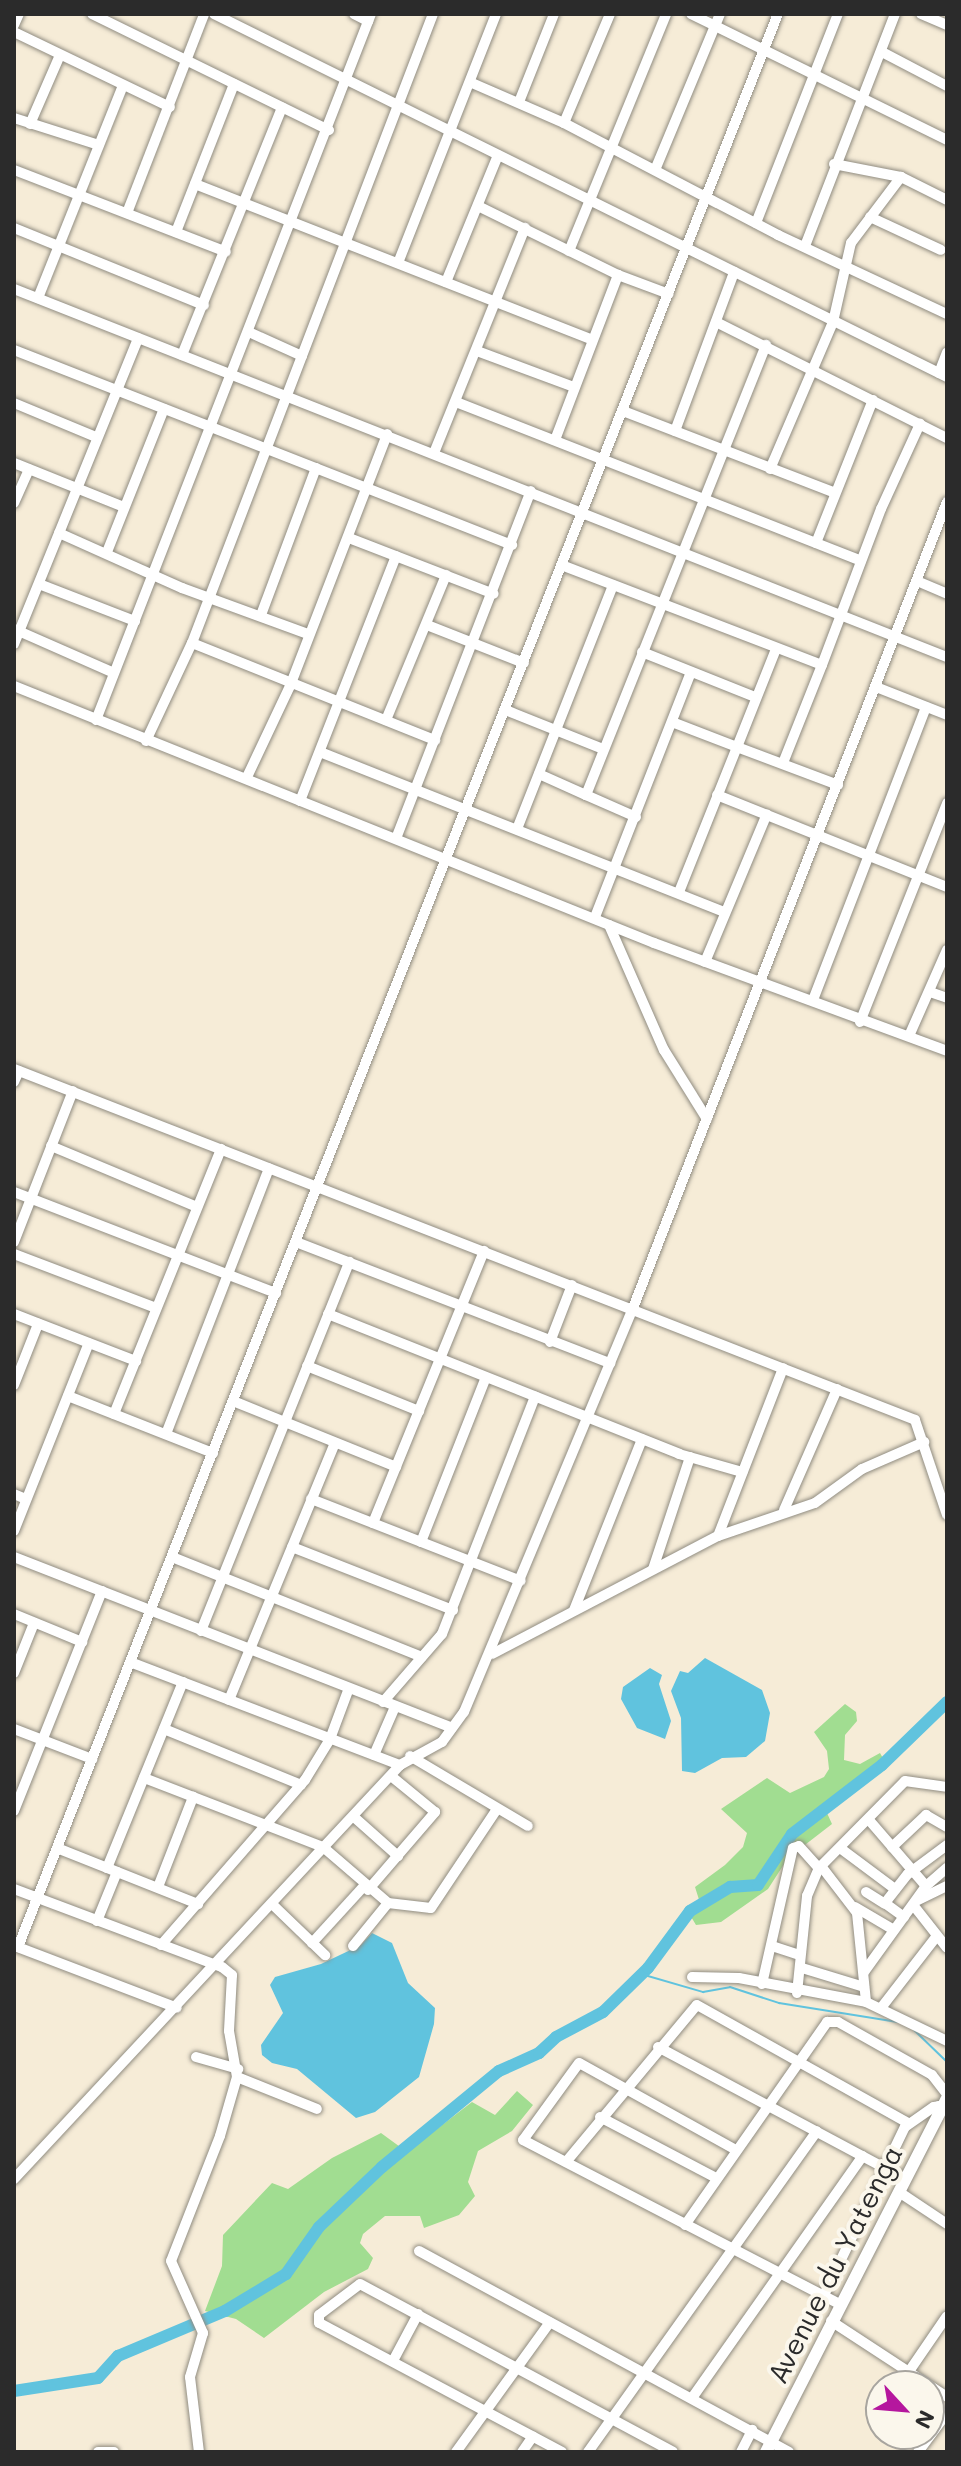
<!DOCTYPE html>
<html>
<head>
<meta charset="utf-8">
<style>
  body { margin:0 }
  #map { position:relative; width:961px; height:2466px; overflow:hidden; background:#f6ecd7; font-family:Mali,sans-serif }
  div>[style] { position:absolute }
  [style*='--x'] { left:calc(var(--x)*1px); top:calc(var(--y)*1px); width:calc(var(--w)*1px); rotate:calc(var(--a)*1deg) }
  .green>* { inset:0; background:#a1dd91 }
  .water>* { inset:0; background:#60c3de }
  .stream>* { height:2px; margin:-1px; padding:0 1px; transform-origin:1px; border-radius:1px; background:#60c3de }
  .river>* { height:12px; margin:-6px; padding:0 6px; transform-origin:6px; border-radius:6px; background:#60c3de }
  .roads { filter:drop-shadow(0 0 2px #908c81) drop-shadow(0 0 2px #908c81) }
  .minor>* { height:10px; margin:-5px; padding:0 5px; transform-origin:5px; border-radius:5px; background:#fff }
  .major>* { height:12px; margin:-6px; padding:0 6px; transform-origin:6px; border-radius:6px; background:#fff }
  span { translate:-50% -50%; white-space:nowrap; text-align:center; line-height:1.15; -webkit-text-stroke:8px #fbf7ec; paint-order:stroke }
  .street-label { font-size:28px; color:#2b2b2b }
  .frame { position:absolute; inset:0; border:16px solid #2b2b2b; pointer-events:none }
  .north { position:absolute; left:865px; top:2370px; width:80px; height:80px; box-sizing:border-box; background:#fbf7ec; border:2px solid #a8a59f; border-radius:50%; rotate:116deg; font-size:22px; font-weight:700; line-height:32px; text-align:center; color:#2b2b2b }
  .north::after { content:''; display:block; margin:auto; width:28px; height:36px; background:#b5179e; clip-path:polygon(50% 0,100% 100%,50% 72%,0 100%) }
</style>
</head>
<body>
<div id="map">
  <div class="green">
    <div style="clip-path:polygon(845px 1704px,856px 1712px,857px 1721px,845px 1735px,844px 1760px,860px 1764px,880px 1753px,884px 1760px,838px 1797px,827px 1813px,832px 1824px,788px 1858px,768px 1889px,721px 1922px,696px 1925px,690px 1915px,701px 1906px,695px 1887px,725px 1865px,743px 1847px,747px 1833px,721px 1809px,767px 1778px,790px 1793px,824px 1777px,829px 1769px,827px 1751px,814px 1732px)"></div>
    <div style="clip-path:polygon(517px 2091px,533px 2105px,512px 2131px,478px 2151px,468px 2182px,475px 2196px,459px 2215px,424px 2228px,420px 2216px,385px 2216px,363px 2234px,360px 2243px,373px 2258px,368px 2269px,324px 2292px,264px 2338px,236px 2319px,205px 2311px,222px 2266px,223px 2235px,272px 2183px,288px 2189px,332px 2158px,381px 2133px,407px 2152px,472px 2102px,495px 2115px)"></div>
  </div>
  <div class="water">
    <div style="clip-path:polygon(705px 1658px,762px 1690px,770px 1713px,765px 1741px,746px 1757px,722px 1758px,695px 1773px,682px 1771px,681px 1718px,671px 1691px,680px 1671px,688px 1673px)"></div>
    <div style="clip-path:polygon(650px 1668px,662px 1675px,659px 1684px,671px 1721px,665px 1739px,637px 1728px,621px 1699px,623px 1687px)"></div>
    <div style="clip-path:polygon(372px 1933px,392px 1943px,408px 1983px,435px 2008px,434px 2024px,419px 2077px,375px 2112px,356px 2118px,297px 2069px,272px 2063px,262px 2055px,261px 2045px,283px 2013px,270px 1985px,275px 1977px,321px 1964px,361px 1945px)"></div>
  </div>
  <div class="stream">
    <div style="--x:641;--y:1974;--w:65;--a:16.2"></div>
    <div style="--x:703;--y:1992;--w:27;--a:-10"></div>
    <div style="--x:730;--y:1987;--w:52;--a:18.1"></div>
    <div style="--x:779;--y:2003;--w:120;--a:9.1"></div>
    <div style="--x:914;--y:2030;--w:46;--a:44.1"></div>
  </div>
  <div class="river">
    <div style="--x:14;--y:2391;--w:85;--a:-8.8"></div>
    <div style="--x:98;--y:2378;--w:30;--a:-48"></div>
    <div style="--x:118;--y:2356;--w:116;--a:-22.8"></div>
    <div style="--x:225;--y:2311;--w:71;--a:-31.2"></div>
    <div style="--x:286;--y:2274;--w:57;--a:-54.9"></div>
    <div style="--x:319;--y:2227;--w:87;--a:-43.6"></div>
    <div style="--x:382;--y:2167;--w:151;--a:-39.4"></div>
    <div style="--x:499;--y:2071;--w:44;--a:-24.2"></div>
    <div style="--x:539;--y:2053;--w:23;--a:-43"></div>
    <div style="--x:556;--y:2037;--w:53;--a:-28"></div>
    <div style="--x:603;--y:2012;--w:63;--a:-44.4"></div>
    <div style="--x:648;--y:1968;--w:71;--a:-53.6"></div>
    <div style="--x:690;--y:1911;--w:47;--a:-31"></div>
    <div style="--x:730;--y:1887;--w:28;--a:-4"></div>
    <div style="--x:758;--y:1885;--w:61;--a:-56.3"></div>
    <div style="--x:792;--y:1834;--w:113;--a:-37.5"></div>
    <div style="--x:882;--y:1765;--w:91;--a:-44.1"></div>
  </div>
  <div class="roads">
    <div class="minor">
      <div style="--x:92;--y:14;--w:264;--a:26.1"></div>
      <div style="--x:214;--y:14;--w:818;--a:26.35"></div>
      <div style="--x:354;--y:14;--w:16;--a:27"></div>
      <div style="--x:691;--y:14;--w:285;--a:26.2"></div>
      <div style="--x:921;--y:14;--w:28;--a:23"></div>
      <div style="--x:14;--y:25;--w:12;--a:-66"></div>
      <div style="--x:14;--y:32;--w:173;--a:25.7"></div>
      <div style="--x:882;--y:52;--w:73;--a:27.6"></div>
      <div style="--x:472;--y:83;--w:100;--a:23.5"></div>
      <div style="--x:564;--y:123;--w:242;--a:27.6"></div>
      <div style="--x:778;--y:235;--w:187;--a:25.1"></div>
      <div style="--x:519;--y:102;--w:95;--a:-68.3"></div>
      <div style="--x:14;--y:118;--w:89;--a:17.6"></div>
      <div style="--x:564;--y:123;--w:118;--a:-67.1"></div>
      <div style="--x:30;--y:124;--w:75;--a:-66.5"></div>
      <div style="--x:834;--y:164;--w:68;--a:11"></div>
      <div style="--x:901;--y:177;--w:51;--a:26.6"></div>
      <div style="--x:14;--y:170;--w:227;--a:21.1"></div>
      <div style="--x:655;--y:170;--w:169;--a:-67.4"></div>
      <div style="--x:195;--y:184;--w:425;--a:21.4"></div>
      <div style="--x:478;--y:206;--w:156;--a:26.2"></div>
      <div style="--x:618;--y:275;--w:54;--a:20.4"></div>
      <div style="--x:127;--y:213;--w:213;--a:-68.8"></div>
      <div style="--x:870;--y:217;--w:78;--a:24.9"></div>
      <div style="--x:756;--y:223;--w:225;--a:-68.6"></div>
      <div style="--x:14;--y:228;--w:205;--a:22.1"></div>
      <div style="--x:176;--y:232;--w:159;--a:-68.6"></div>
      <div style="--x:805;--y:246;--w:249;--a:-68.8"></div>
      <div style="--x:569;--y:251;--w:256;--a:-67.7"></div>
      <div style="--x:398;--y:263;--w:268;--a:-68.5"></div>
      <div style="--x:446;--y:282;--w:137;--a:-67.7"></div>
      <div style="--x:14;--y:289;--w:1003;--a:21.53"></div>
      <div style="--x:38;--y:298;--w:228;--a:-68.2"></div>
      <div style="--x:718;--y:323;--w:256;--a:26.7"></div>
      <div style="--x:251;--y:333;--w:56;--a:24.3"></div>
      <div style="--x:14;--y:350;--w:535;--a:21.38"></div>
      <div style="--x:477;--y:351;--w:103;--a:20.4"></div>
      <div style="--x:182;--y:355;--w:267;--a:-68"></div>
      <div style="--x:939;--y:373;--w:22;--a:-69"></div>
      <div style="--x:456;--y:402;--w:435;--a:21.4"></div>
      <div style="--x:14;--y:403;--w:89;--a:22.5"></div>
      <div style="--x:623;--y:411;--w:225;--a:21.1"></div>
      <div style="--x:675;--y:431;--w:170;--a:-69.6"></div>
      <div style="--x:555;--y:440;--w:177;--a:-69.1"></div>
      <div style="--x:434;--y:453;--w:243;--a:-68"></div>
      <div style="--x:14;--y:463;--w:118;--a:21.8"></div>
      <div style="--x:770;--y:469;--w:160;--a:-66.8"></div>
      <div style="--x:833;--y:322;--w:81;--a:-77.2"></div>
      <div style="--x:851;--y:243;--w:83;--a:-52.9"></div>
      <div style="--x:14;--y:503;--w:37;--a:-66"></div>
      <div style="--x:59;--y:533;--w:135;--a:24.1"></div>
      <div style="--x:182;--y:588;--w:134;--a:20.1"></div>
      <div style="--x:349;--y:538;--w:155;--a:21.1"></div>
      <div style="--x:816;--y:543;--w:154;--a:-68.3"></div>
      <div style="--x:107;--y:552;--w:154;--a:-68.3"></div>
      <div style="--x:564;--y:566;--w:276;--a:21"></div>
      <div style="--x:822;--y:665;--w:167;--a:-69.3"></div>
      <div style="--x:881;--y:509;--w:94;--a:-65.4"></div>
      <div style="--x:917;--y:581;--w:33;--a:23"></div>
      <div style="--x:39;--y:584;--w:103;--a:21.1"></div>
      <div style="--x:261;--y:615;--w:157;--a:-69.5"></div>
      <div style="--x:427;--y:625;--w:104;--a:21.4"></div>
      <div style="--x:14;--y:629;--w:109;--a:23.7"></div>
      <div style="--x:192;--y:643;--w:262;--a:21.8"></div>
      <div style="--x:14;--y:644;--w:330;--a:-67.9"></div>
      <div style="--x:776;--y:649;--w:105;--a:111.7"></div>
      <div style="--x:737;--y:747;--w:108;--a:20.6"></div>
      <div style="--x:642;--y:652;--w:122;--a:21.7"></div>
      <div style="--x:14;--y:686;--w:690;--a:21.88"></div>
      <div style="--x:654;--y:943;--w:312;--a:20.2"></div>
      <div style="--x:876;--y:687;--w:76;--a:21.5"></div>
      <div style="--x:508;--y:711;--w:102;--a:21.8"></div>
      <div style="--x:96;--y:720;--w:758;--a:-68.72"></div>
      <div style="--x:386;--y:720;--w:157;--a:-67.5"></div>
      <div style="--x:672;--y:722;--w:70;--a:21"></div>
      <div style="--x:737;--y:747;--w:156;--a:111.8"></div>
      <div style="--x:146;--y:741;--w:108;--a:-64.9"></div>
      <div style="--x:192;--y:643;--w:674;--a:-69.04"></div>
      <div style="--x:320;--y:752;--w:435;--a:21.6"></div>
      <div style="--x:783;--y:763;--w:105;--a:-68.3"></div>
      <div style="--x:539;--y:774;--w:51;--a:24.1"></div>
      <div style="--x:247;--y:777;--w:101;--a:-64.7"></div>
      <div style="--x:290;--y:686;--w:270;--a:-68.9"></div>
      <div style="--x:717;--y:795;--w:248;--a:21.8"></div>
      <div style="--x:300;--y:801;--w:263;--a:-68.6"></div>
      <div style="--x:636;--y:817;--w:55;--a:-156.3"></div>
      <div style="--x:586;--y:795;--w:485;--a:-68.2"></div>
      <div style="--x:517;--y:829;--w:262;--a:-68.5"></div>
      <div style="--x:397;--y:836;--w:370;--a:-68.8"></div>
      <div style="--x:595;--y:917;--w:263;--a:-68.6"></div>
      <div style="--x:609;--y:925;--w:137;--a:66.3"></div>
      <div style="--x:664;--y:1050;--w:81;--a:58.1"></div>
      <div style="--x:705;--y:962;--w:160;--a:-67.3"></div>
      <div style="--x:930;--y:992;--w:18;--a:19"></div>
      <div style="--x:813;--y:1000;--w:314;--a:-68.9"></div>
      <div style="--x:860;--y:1022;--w:236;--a:-68.3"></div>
      <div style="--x:909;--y:1036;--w:94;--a:-66.2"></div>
      <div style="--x:14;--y:1069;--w:967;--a:21.28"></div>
      <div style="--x:915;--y:1420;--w:100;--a:71.4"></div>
      <div style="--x:14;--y:1082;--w:12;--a:-66"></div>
      <div style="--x:51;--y:1146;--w:158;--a:22.7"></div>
      <div style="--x:14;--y:1192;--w:281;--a:21.1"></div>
      <div style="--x:14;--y:1242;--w:162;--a:-68.7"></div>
      <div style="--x:296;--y:1242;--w:337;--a:21.1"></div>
      <div style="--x:14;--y:1254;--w:152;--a:20.8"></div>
      <div style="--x:14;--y:1314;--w:131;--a:21.1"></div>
      <div style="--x:328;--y:1314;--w:378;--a:21.7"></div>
      <div style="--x:679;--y:1454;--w:66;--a:15.9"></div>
      <div style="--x:550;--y:1342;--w:61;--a:-68.9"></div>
      <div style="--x:307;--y:1366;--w:121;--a:21.9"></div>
      <div style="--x:14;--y:1385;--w:66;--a:-68.5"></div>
      <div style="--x:68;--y:1396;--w:156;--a:21.5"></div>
      <div style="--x:233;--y:1401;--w:176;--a:22"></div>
      <div style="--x:114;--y:1414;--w:286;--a:-68"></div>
      <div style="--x:166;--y:1434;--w:285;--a:-68.8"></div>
      <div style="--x:14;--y:1494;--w:13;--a:23"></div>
      <div style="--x:311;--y:1499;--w:225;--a:21.3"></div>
      <div style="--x:784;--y:1510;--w:132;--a:-66.3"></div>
      <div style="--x:373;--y:1523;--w:294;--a:-67.8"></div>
      <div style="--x:14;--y:1531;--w:202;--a:-68.3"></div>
      <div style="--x:718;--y:1536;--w:180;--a:-68.8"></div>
      <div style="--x:421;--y:1542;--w:177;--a:-68.5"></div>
      <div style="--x:292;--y:1547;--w:173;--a:21.4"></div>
      <div style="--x:14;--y:1557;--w:470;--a:21.3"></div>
      <div style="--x:172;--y:1557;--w:269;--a:21.8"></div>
      <div style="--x:653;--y:1569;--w:118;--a:-71.7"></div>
      <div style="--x:574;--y:1610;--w:184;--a:-68.3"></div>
      <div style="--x:14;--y:1614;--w:74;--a:22.4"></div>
      <div style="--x:201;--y:1631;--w:398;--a:-68.1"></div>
      <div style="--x:492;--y:1654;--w:255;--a:-27.6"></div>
      <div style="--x:718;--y:1536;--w:102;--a:-18.8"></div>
      <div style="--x:815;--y:1503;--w:58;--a:-35.9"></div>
      <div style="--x:862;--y:1469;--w:68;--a:-23.5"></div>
      <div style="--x:130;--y:1662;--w:289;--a:20.9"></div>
      <div style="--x:14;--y:1673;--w:54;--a:-68.2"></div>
      <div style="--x:229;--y:1700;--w:278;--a:-67.6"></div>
      <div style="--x:383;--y:1702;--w:90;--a:-49.1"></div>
      <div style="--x:442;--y:1634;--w:255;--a:-68.6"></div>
      <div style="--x:14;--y:1729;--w:84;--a:21"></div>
      <div style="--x:164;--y:1729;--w:148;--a:22.2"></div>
      <div style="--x:374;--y:1755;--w:52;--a:-66.4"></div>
      <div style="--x:410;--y:1756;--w:137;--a:30.7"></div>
      <div style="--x:144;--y:1778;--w:192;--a:21.1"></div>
      <div style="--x:323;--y:1847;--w:86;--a:40.7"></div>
      <div style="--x:388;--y:1903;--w:43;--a:6.6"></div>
      <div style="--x:431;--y:1908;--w:119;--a:-56.3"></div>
      <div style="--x:14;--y:1811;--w:237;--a:-68.2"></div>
      <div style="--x:354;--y:1817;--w:59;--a:41.6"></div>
      <div style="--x:869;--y:1820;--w:87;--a:49.2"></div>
      <div style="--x:892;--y:1847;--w:47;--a:-43.3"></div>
      <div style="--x:926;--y:1815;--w:24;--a:30"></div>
      <div style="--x:57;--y:1848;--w:152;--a:21.7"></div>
      <div style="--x:840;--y:1848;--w:69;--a:36.7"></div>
      <div style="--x:821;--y:1866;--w:59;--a:52.5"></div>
      <div style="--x:857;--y:1913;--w:89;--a:84.2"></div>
      <div style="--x:107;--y:1868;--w:201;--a:-67.8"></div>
      <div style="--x:158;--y:1887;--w:97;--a:-68.7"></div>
      <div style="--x:14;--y:1889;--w:222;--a:20.6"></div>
      <div style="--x:222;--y:1967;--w:13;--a:39"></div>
      <div style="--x:232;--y:1975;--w:56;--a:93.1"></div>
      <div style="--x:229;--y:2031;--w:47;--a:80.1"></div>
      <div style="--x:237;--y:2077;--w:61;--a:106.1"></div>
      <div style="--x:220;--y:2136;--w:134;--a:111.4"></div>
      <div style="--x:171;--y:2261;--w:79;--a:66"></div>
      <div style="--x:203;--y:2333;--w:46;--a:106.5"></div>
      <div style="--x:190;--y:2377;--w:76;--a:83.2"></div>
      <div style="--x:368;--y:1890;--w:103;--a:-49.3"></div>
      <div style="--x:435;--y:1812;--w:57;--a:-140.7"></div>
      <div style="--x:866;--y:1892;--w:22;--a:32"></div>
      <div style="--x:918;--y:1900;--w:32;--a:-26"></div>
      <div style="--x:272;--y:1904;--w:74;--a:43.9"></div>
      <div style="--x:914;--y:1906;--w:53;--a:51.8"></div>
      <div style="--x:855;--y:1907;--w:45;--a:30.5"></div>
      <div style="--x:904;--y:1917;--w:24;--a:-144"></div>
      <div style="--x:885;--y:1903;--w:37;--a:-52"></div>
      <div style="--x:908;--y:1874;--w:49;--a:-36.6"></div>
      <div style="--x:97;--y:1921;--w:53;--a:-67.8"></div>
      <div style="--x:312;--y:1943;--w:77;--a:-47.6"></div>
      <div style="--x:161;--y:1945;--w:219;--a:-48.9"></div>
      <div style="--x:305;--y:1780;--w:48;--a:-58.6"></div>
      <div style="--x:330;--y:1739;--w:54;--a:-69.6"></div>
      <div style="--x:15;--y:1946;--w:173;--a:20.9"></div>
      <div style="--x:353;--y:1946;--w:55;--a:-50.9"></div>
      <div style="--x:772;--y:1946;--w:28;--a:18"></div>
      <div style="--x:18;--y:1947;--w:2077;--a:-68.54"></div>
      <div style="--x:802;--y:1968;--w:65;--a:17"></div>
      <div style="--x:864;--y:1972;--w:106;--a:-54.2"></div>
      <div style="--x:926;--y:1886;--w:28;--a:-41"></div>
      <div style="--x:692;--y:1977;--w:47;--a:1.2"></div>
      <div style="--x:739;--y:1978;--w:129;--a:10.7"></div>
      <div style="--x:866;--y:2002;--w:90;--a:25.7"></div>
      <div style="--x:762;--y:1984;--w:139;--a:-77.2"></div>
      <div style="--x:793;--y:1848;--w:6;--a:-18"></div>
      <div style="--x:799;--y:1846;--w:30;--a:48"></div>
      <div style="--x:797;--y:1993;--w:98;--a:-84.1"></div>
      <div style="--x:807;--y:1896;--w:30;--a:-67"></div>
      <div style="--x:819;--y:1868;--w:122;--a:-45.3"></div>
      <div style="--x:905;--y:1781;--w:42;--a:8.1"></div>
      <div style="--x:881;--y:2008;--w:90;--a:-52.2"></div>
      <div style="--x:658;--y:2047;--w:280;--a:28.1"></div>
      <div style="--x:196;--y:2057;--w:44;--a:15.9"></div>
      <div style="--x:237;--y:2077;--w:86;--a:21.8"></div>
      <div style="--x:600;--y:2117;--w:131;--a:27.7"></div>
      <div style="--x:736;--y:2150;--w:179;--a:-151"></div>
      <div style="--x:579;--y:2063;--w:95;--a:126"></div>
      <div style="--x:523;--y:2140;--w:357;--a:27.4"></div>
      <div style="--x:566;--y:2162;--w:204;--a:-50.2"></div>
      <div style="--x:697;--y:2005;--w:242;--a:29.2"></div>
      <div style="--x:14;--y:2179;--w:566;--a:-47"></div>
      <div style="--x:400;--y:1765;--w:48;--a:-28.7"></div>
      <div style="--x:442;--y:1742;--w:37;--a:-54"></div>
      <div style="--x:464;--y:1712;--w:438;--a:-67.3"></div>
      <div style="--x:633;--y:1308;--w:865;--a:-68.72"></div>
      <div style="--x:899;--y:2192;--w:58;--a:33.7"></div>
      <div style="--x:685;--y:2225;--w:248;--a:-55"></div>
      <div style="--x:827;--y:2022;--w:11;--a:0"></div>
      <div style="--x:838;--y:2022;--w:108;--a:29.4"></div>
      <div style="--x:932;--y:2075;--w:24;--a:52"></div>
      <div style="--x:419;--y:2251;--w:421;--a:28.5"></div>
      <div style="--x:824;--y:2295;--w:187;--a:-64.3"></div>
      <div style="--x:905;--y:2127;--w:35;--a:-35"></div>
      <div style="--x:934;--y:2107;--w:5;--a:-11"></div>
      <div style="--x:939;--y:2106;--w:10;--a:101"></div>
      <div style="--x:831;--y:2321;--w:139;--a:33.2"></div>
      <div style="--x:394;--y:2359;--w:51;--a:-61.9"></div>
      <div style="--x:910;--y:2370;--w:65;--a:-55.6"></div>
      <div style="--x:692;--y:2398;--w:296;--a:-54.8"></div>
      <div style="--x:98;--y:2452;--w:16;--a:0"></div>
      <div style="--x:456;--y:2452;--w:160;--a:-54.1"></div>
      <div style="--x:522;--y:2452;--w:19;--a:-55"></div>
      <div style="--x:562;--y:2452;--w:275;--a:-152"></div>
      <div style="--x:319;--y:2323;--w:8;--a:-90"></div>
      <div style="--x:319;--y:2315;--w:51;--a:-37.1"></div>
      <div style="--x:360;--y:2284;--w:355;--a:28.2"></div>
      <div style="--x:588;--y:2452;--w:394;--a:-54.5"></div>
      <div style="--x:741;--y:2452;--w:25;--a:-63"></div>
      <div style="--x:918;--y:2452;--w:49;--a:-53.4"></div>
    </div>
    <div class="major">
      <div style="--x:766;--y:2452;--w:397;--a:-62.9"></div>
    </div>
  </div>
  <div class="street-label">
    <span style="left:834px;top:2264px;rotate:-63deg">Avenue du Yatenga</span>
  </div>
  <div class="frame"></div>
  <div class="north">N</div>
</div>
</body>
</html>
